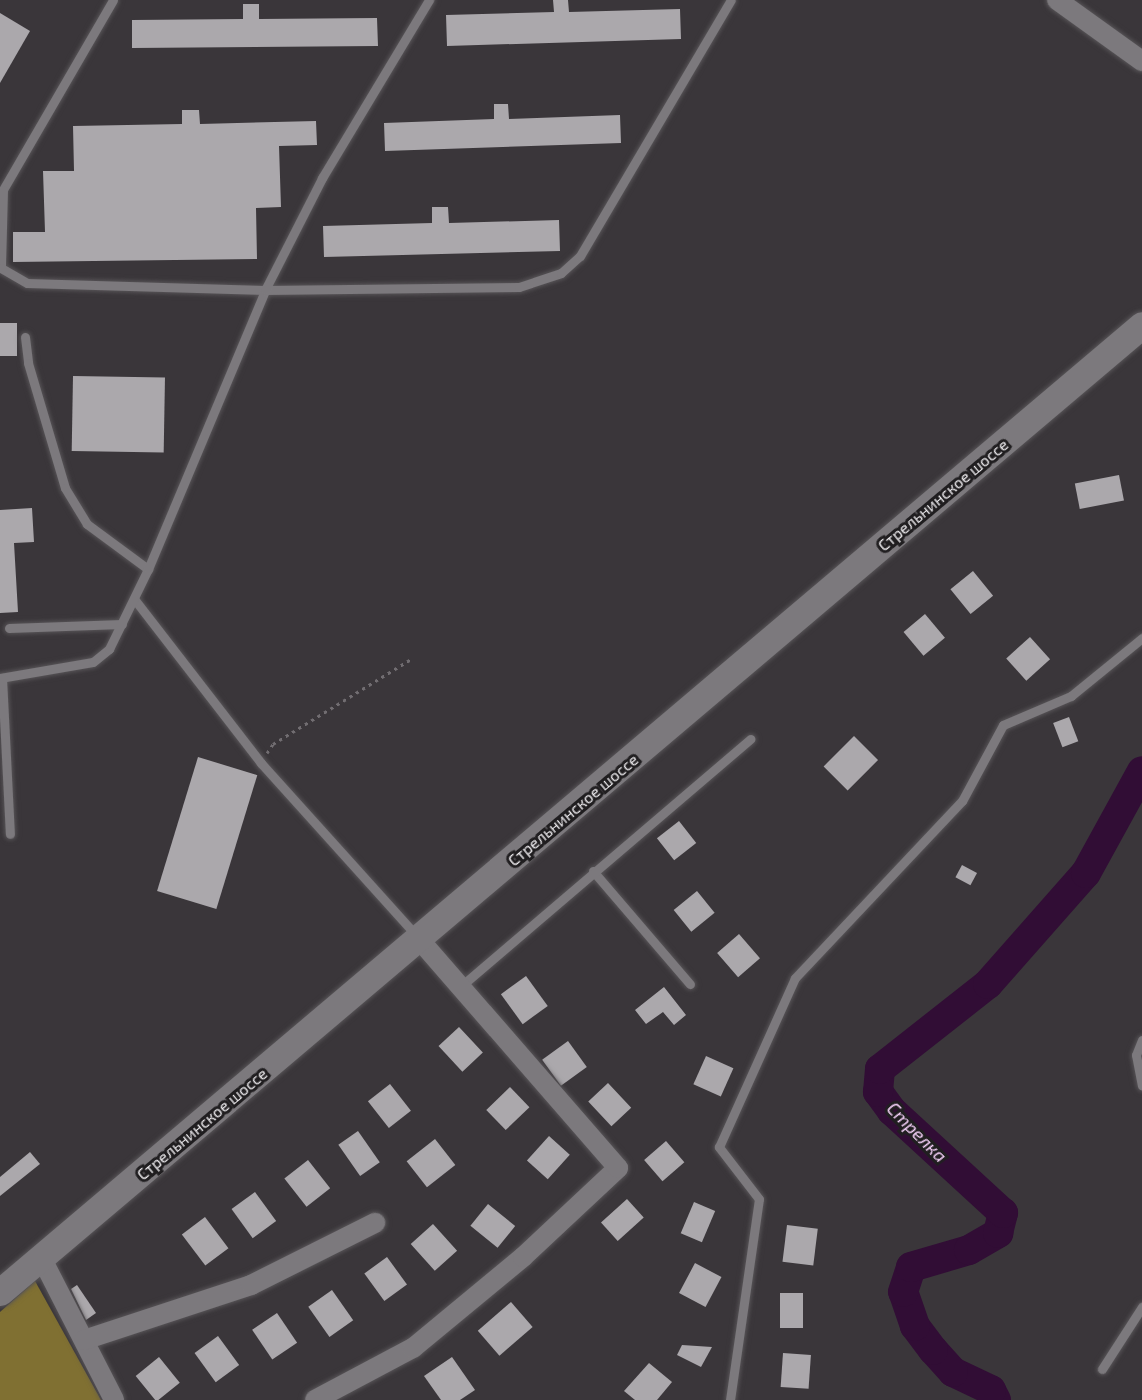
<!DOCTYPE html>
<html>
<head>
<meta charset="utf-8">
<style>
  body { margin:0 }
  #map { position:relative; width:1142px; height:1400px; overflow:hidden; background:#3a363a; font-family:"Exo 2",sans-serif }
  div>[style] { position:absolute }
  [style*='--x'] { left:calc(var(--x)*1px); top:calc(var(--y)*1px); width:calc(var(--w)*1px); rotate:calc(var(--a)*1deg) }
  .forest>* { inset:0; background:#807032 }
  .river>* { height:30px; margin:-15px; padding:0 15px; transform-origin:15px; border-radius:15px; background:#310d35 }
  .building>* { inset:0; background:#aba8ac; transform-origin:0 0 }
  .path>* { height:3px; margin-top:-1.5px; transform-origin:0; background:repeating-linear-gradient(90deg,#716d71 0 3px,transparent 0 7.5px) }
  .roads { filter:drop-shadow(0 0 2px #575457) drop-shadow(0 0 2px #575457) }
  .lane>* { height:9px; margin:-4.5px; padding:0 4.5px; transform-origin:4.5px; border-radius:4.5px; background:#7c797d }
  .street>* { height:20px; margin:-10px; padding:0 10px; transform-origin:10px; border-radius:10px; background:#7c797d }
  .secondary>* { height:27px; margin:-13.5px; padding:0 13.5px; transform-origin:13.5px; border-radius:13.5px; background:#7c797d }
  span { translate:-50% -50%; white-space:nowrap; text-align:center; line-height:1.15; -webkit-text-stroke:6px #201e20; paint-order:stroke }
  .street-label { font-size:16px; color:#efedf0 }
  .water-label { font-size:18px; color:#f8d3fc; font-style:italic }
</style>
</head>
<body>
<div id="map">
  <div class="forest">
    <div style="clip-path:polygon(35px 1281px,101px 1400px,0 1400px,0 1312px)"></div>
  </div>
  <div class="river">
    <div style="--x:996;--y:1400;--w:11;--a:-117"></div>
    <div style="--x:991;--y:1390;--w:42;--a:-154.7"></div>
    <div style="--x:953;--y:1372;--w:30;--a:-132"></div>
    <div style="--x:933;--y:1350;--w:30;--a:-127"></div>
    <div style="--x:915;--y:1326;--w:36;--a:-109"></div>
    <div style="--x:903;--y:1292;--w:26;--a:-72"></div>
    <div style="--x:911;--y:1267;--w:60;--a:-16.3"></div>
    <div style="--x:969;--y:1250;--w:34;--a:-30"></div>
    <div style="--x:998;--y:1233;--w:21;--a:-76"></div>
    <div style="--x:1003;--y:1213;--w:151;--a:-137.4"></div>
    <div style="--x:892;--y:1111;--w:24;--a:-126"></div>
    <div style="--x:878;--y:1092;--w:23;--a:-85"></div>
    <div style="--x:880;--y:1069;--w:137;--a:-38.2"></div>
    <div style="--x:988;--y:984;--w:148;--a:-48.6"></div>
    <div style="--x:1086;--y:873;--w:116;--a:-61.2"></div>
  </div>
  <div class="building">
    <div style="clip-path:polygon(553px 0,568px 0,569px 12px,680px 9px,681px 39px,447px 46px,446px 15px,554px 12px)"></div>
    <div style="clip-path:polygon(243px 4px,259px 4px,259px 19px,377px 18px,378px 46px,132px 48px,132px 20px,243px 19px)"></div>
    <div style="clip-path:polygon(0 13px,30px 31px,0 83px)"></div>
    <div style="clip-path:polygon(494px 104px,508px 104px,509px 119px,620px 115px,621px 143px,385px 151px,384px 123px,494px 119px)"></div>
    <div style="clip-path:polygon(182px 110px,199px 110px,200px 124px,316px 121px,317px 145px,279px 146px,281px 207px,256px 208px,257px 259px,13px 262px,13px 232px,45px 232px,43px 171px,74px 171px,73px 126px,182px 124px)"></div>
    <div style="clip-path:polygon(432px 207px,448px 207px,449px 223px,559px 220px,560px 251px,324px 257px,323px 226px,432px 223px)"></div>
    <div style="left:0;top:323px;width:17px;height:33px"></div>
    <div style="left:73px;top:376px;width:92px;height:75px;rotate:1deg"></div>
    <div style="left:1119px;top:475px;width:26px;height:45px;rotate:79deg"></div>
    <div style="clip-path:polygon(32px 508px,34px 542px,14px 543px,18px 612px,0 613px,0 510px)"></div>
    <div style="left:973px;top:571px;width:32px;height:29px;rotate:51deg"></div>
    <div style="left:925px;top:614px;width:31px;height:28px;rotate:50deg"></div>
    <div style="left:1030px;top:637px;width:30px;height:32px;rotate:48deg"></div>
    <div style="left:1069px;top:717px;width:26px;height:17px;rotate:69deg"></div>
    <div style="left:854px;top:736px;width:34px;height:43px;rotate:45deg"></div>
    <div style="left:198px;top:757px;width:62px;height:140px;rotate:17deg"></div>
    <div style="left:679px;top:821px;width:28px;height:28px;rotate:52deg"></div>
    <div style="left:962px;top:865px;width:17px;height:14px;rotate:28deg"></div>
    <div style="left:697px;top:891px;width:28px;height:30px;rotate:51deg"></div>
    <div style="left:739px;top:934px;width:32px;height:29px;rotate:49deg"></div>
    <div style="left:526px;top:976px;width:37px;height:31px;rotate:54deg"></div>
    <div style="clip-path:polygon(664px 987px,686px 1015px,674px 1025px,663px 1012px,646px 1024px,635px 1010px)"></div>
    <div style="left:459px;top:1027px;width:35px;height:28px;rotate:47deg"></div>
    <div style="left:568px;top:1041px;width:32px;height:32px;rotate:54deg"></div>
    <div style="left:706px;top:1056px;width:30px;height:31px;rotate:24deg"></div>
    <div style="left:608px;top:1083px;width:34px;height:27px;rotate:47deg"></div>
    <div style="left:390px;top:1084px;width:34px;height:28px;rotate:52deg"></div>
    <div style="left:510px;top:1087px;width:28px;height:33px;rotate:46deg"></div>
    <div style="left:358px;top:1131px;width:38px;height:24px;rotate:55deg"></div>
    <div style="left:549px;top:1136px;width:28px;height:33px;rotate:42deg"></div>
    <div style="left:435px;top:1139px;width:33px;height:36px;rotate:52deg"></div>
    <div style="left:666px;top:1141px;width:28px;height:29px;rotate:49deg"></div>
    <div style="clip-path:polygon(30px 1152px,40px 1164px,0 1196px,0 1177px)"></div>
    <div style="left:308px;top:1160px;width:36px;height:30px;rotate:52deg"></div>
    <div style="left:255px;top:1192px;width:36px;height:29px;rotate:54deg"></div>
    <div style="left:627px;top:1199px;width:25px;height:35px;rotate:48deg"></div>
    <div style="left:694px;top:1202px;width:23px;height:34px;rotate:23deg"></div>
    <div style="left:488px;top:1204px;width:35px;height:28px;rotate:39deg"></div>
    <div style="left:205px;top:1217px;width:39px;height:29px;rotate:53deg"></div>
    <div style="left:433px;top:1224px;width:36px;height:30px;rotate:48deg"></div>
    <div style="left:787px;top:1225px;width:31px;height:37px;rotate:7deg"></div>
    <div style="left:387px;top:1257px;width:34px;height:28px;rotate:54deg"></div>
    <div style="left:695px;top:1263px;width:30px;height:34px;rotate:28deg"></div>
    <div style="clip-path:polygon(77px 1285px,96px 1313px,86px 1320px,71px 1289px)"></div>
    <div style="left:332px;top:1290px;width:37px;height:29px;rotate:55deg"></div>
    <div style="left:780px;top:1293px;width:23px;height:35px"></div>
    <div style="left:511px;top:1302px;width:33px;height:44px;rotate:49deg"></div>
    <div style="left:277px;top:1313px;width:36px;height:30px;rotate:56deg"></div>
    <div style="left:218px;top:1336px;width:36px;height:29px;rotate:54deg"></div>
    <div style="clip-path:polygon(682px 1345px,712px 1347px,701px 1367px,677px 1355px)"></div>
    <div style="left:783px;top:1353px;width:28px;height:34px;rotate:4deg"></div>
    <div style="left:159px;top:1357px;width:33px;height:30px;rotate:51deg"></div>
    <div style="clip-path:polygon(452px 1357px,475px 1390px,460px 1400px,441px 1400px,424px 1376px)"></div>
    <div style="clip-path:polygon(649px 1363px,672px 1382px,657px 1400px,635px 1400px,624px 1391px)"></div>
  </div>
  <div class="path">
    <div style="--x:267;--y:753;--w:11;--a:-56"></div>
    <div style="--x:273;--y:744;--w:162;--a:-31.6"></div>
  </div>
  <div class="roads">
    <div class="lane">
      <div style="--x:113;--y:0;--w:220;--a:120.1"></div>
      <div style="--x:3;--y:190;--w:78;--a:91.5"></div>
      <div style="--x:1;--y:268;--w:30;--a:30"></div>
      <div style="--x:27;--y:283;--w:238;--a:1.7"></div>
      <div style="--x:265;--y:290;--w:254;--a:-0.7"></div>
      <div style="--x:519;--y:287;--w:44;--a:-18.4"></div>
      <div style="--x:561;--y:273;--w:25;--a:-42"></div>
      <div style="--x:580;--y:256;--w:297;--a:-59.5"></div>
      <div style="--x:25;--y:337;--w:26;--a:83"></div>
      <div style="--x:28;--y:363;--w:130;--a:73.5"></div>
      <div style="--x:65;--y:488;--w:42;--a:58.6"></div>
      <div style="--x:87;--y:524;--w:76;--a:36.4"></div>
      <div style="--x:135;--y:600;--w:206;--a:52.3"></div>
      <div style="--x:261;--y:763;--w:233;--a:48"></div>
      <div style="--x:9;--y:628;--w:113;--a:-2"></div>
      <div style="--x:0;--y:678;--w:94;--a:-9.8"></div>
      <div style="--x:93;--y:662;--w:21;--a:-39"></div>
      <div style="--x:109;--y:649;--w:89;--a:-64"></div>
      <div style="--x:148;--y:569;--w:303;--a:-67.2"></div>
      <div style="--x:265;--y:290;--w:126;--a:-63"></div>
      <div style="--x:322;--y:178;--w:208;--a:-59"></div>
      <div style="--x:2;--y:678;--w:156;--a:87.1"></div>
      <div style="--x:593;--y:871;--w:149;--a:49.4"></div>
      <div style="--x:460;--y:987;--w:382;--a:-40.5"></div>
      <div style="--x:1142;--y:1040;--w:16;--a:112"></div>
      <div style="--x:1136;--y:1055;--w:31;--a:79"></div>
      <div style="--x:1102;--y:1369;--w:74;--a:-57.2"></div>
      <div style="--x:730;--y:1400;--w:203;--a:-81.8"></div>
      <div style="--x:759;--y:1199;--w:66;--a:-127.6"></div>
      <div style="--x:719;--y:1147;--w:185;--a:-65.8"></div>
      <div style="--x:795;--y:978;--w:243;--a:-46.7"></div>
      <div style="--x:962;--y:801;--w:86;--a:-61.7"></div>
      <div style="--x:1003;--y:725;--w:74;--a:-23.1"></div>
      <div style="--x:1071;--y:696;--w:92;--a:-39.2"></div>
    </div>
    <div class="street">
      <div style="--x:1057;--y:0;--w:105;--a:35.7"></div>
      <div style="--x:42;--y:1259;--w:158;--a:62.9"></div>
      <div style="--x:84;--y:1340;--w:176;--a:-18.2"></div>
      <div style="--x:251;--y:1285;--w:139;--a:-26.6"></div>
      <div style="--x:315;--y:1400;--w:111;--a:-28"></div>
      <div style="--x:413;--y:1348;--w:143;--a:-39.6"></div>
      <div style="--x:523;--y:1257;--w:130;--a:-43.1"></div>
      <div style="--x:618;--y:1168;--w:302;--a:-131"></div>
    </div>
    <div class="secondary">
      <div style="--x:0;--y:1292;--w:1496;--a:-40.26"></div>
    </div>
  </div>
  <div class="street-label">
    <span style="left:943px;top:495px;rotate:-40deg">Стрельнинское шоссе</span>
    <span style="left:573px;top:810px;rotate:-40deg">Стрельнинское шоссе</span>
    <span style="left:202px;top:1124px;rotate:-40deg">Стрельнинское шоссе</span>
  </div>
  <div class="water-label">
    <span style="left:917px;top:1132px;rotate:45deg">Стрелка</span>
  </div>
</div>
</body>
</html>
